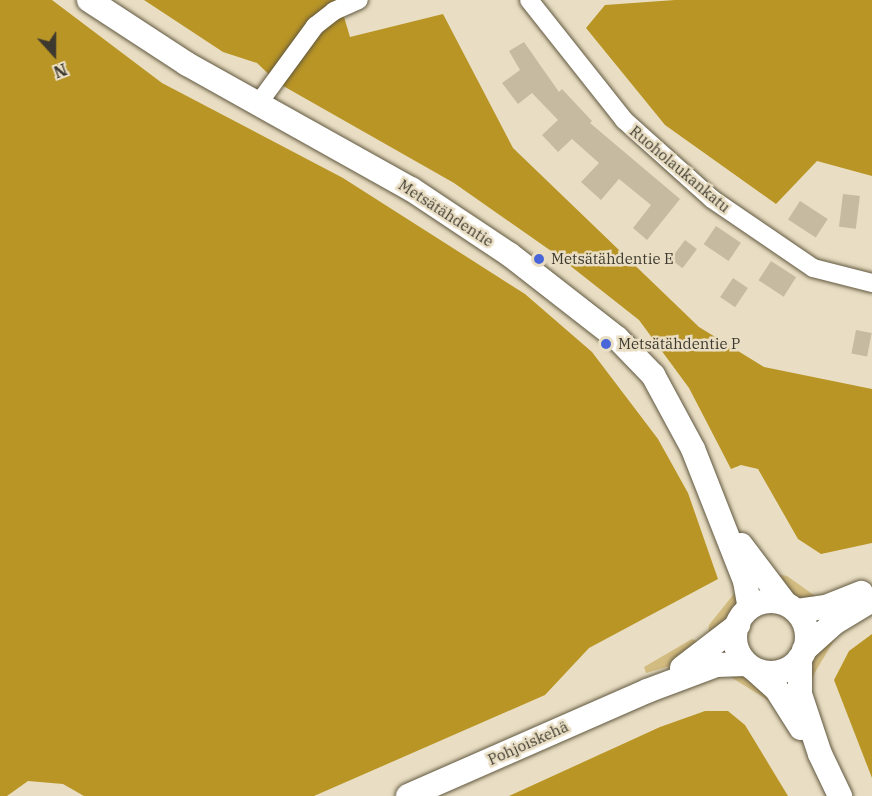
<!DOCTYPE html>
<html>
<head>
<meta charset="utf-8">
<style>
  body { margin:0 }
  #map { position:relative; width:872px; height:796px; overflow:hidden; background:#e9dec3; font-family:"IBM Plex Serif",serif }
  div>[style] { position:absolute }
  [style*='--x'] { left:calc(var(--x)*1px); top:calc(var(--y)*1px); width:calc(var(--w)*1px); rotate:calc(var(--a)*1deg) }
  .green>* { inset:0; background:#d3bc80 }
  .forest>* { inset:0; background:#b99526 }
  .building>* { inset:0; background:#c6bba1; transform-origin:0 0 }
  .roads { filter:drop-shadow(0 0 2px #60573f) drop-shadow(0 0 2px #60573f) }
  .street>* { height:18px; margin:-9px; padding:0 9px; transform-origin:9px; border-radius:9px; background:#fff }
  .secondary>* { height:24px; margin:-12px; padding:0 12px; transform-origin:12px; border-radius:12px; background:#fff }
  .secondary>.ring { margin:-12px; padding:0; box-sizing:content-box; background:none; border:24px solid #fff; border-radius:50% }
  .dots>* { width:16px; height:16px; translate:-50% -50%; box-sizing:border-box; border:3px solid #e9dec3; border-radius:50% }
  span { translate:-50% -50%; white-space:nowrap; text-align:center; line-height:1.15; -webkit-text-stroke:5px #e9dec3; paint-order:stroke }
  .street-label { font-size:15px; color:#3d392e }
  .poi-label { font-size:15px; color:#3d392e }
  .left { translate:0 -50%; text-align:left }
  .north { position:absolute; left:24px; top:24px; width:60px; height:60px; -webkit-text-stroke:4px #e9dec3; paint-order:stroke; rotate:159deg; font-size:16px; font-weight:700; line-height:24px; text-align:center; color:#3d392e }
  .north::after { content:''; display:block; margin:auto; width:21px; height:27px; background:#3d392e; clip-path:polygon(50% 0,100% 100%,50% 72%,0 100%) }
</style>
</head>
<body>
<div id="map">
  <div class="green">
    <div style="clip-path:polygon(777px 574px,787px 576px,818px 598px,807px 602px,796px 597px)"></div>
    <div style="clip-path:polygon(737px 590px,739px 601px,736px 609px,728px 622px,708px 636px,709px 625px)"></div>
    <div style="clip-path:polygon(836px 637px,814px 674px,811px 684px,813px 658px)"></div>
    <div style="clip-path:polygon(692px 639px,701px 643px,677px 664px,646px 673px,644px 667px)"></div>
    <div style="clip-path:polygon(741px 673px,763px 688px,771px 702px,726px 674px)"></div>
  </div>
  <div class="forest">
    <div style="clip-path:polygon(0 0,52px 0,162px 83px,343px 178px,525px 294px,592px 352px,658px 439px,688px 493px,718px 579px,589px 648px,545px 695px,314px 796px,84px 796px,63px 784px,28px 781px,7px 796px,0 796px)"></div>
    <div style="clip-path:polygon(144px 0,339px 0,350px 37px,443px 14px,513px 148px,699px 327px,764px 367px,872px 389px,872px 543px,821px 554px,798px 539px,758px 469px,741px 465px,731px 469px,689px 388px,639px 320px,554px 253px,454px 183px,278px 83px,257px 63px,223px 52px)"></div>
    <div style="clip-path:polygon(675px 0,872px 0,872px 176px,817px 161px,776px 204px,665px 125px,586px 28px,605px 5px)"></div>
    <div style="clip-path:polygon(872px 634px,872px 778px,834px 680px,849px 651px)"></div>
    <div style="clip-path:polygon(705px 711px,728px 711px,745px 725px,788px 796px,509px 796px,660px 727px)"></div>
  </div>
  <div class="building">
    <div style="clip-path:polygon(524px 42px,559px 92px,562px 89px,592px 121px,590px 123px,680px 199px,647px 240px,633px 228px,651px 205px,619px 179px,601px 200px,581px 182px,599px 163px,572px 139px,558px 152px,542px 135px,558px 120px,532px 93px,518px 104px,502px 83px,520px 70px,509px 51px)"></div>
    <div style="left:843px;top:194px;width:17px;height:33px;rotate:7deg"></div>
    <div style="left:800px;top:201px;width:33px;height:22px;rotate:33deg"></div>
    <div style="left:716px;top:226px;width:30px;height:22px;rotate:34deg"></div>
    <div style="left:685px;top:240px;width:15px;height:24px;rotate:37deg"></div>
    <div style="left:771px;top:261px;width:30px;height:23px;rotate:33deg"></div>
    <div style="left:733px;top:278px;width:18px;height:23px;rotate:34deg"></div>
    <div style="left:856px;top:330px;width:16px;height:24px;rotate:11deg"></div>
  </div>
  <div class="roads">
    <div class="street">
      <div style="--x:529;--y:0;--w:153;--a:51.6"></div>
      <div style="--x:624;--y:120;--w:118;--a:41.9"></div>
      <div style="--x:712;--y:199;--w:122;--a:34.3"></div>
      <div style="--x:813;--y:268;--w:61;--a:14.3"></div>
      <div style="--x:258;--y:104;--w:97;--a:-53.8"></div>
      <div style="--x:315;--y:26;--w:24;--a:-38"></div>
      <div style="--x:334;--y:11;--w:27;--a:-24"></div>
    </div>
    <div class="secondary">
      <div style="--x:89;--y:0;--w:117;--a:33.1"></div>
      <div style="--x:187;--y:64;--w:257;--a:29.2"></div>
      <div style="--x:411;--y:189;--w:118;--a:33.6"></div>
      <div style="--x:509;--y:254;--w:137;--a:37.9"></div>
      <div style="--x:617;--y:338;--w:52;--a:45.8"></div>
      <div style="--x:653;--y:375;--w:84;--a:61.6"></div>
      <div style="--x:693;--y:449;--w:142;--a:68.5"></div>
      <div style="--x:745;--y:581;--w:27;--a:80"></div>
      <div style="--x:741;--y:545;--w:73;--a:52.8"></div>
      <div class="ring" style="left:735px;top:601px;width:48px;height:48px"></div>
      <div style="--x:797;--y:611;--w:29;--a:-8"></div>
      <div style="--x:826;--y:607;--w:38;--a:-22"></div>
      <div style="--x:804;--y:650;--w:40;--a:-42"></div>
      <div style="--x:834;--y:623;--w:44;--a:-31.2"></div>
      <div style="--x:800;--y:658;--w:36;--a:90"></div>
      <div style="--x:800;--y:694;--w:63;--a:71.6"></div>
      <div style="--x:820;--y:754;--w:47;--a:64.5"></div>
      <div style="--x:682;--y:668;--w:71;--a:-37.5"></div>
      <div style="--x:755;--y:670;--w:30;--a:42"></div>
      <div style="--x:777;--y:690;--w:45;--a:57.7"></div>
      <div style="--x:408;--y:796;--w:261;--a:-23.7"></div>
      <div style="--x:647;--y:691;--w:74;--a:-20.6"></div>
      <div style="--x:716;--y:665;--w:30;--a:-2"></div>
    </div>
  </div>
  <div class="dots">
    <div style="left:539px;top:259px;background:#4966d9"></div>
    <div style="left:606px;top:344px;background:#4966d9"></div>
  </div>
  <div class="street-label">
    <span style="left:680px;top:169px;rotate:40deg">Ruoholaukankatu</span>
    <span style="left:446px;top:213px;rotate:33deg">Metsätähdentie</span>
    <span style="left:528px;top:743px;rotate:-24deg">Pohjoiskehä</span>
  </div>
  <div class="poi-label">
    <span class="left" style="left:551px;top:259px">Metsätähdentie E</span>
    <span class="left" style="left:618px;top:344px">Metsätähdentie P</span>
  </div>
  <div class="north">N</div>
</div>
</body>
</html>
